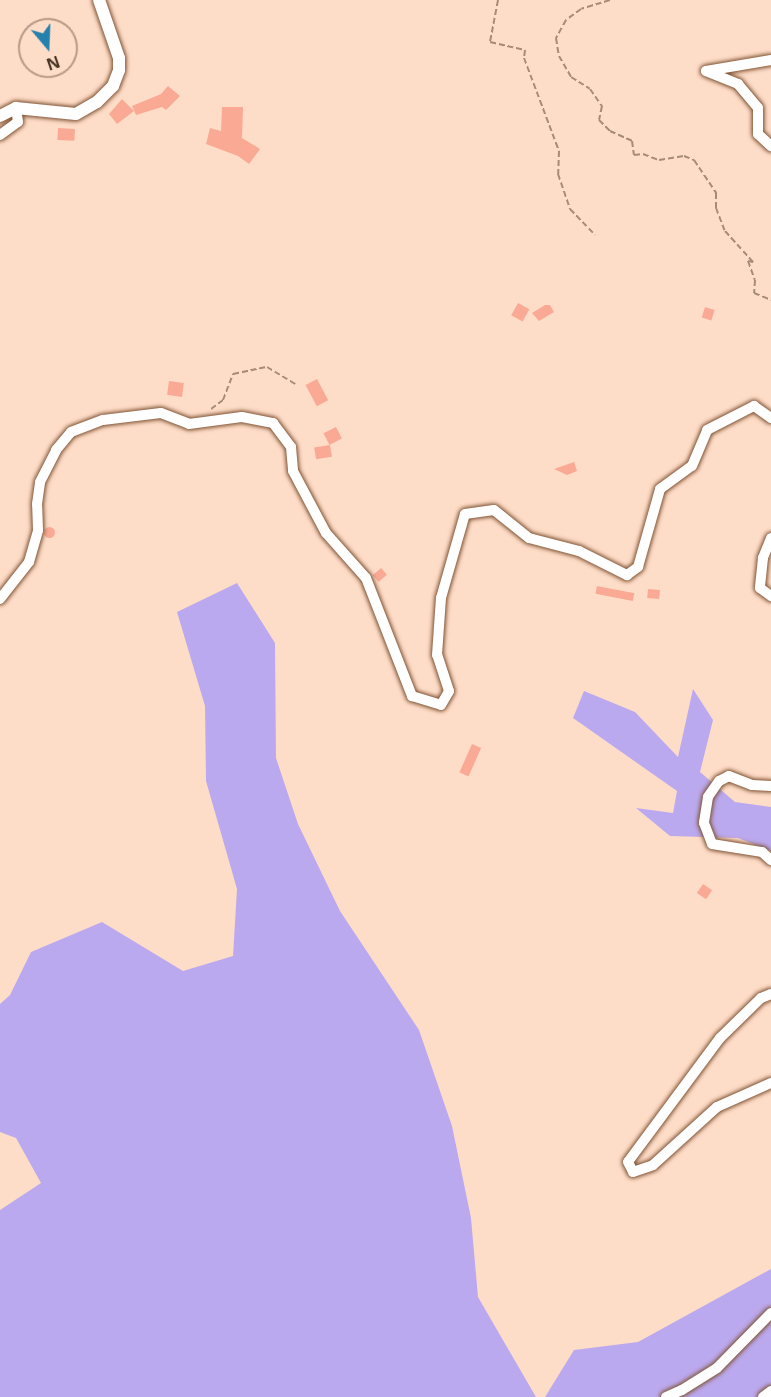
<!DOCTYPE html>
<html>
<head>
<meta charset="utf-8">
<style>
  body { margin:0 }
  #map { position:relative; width:771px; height:1397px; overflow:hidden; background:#feddc8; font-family:"Noto Sans",sans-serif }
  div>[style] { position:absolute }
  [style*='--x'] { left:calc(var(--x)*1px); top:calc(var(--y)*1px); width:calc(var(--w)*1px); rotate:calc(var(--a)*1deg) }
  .forest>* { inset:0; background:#bba9ef }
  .building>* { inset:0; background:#faa994; transform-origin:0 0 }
  .round { border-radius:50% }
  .path>* { height:2px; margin-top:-1px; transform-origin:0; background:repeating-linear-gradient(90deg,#a68b79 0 6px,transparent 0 9px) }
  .roads { filter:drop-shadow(0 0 2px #805333) drop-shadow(0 0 2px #805333) }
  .minor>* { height:10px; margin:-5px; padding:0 5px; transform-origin:5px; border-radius:5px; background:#fff }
  .tertiary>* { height:12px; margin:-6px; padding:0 6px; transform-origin:6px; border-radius:6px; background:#fff }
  span { translate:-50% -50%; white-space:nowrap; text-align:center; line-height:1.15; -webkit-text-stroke:4.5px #feddc8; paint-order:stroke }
  .north { position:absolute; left:18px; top:18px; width:60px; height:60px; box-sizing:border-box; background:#feddc8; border:2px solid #b69a87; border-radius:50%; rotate:161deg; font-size:16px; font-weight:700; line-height:24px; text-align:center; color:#493526 }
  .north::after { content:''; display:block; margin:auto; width:21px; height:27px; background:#2480ad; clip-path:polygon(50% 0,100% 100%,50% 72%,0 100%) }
</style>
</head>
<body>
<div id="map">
  <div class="forest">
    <div style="clip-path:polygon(237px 583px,275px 643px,276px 758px,298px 824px,340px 911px,419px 1030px,452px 1126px,471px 1218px,478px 1297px,536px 1397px,0 1397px,0 1210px,41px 1183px,16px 1138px,0 1132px,0 1004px,10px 995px,31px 952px,102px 922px,183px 971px,233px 956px,237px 889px,206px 781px,205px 706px,177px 612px)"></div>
    <div style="clip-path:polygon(693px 689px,713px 720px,700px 772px,735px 802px,771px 807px,771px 851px,738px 838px,670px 836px,636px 808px,673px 813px,677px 791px,573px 718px,584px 691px,635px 712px,678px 757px)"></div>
    <div style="clip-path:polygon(771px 1269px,771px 1397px,545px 1397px,574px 1350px,638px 1342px)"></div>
  </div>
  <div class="building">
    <div style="clip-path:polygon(168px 86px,180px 96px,166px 110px,162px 107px,136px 115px,132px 106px,161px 94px)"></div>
    <div style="clip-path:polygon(122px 99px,134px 111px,117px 124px,109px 114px)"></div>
    <div style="clip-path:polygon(222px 107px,243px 107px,242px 138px,260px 149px,249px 164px,238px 156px,206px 144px,210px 128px,221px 131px)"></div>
    <div style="left:58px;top:128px;width:17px;height:12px;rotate:3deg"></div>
    <div style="left:518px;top:303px;width:13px;height:14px;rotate:29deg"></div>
    <div style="clip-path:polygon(545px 305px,550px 305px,554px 312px,539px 321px,532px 313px)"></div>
    <div style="left:705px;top:307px;width:10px;height:11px;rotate:17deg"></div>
    <div style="left:317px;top:379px;width:24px;height:13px;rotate:62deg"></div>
    <div style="left:169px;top:381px;width:15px;height:14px;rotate:8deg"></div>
    <div style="left:336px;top:427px;width:13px;height:14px;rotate:63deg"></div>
    <div style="left:330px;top:445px;width:12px;height:16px;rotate:81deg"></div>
    <div style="clip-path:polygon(574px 462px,577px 471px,567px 475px,554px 469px)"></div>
    <div class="round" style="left:43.5px;top:526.5px;width:11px;height:11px"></div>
    <div style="left:381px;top:568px;width:9px;height:11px;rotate:49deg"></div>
    <div style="left:597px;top:586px;width:38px;height:8px;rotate:11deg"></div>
    <div style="left:648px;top:589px;width:12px;height:9px;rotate:5deg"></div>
    <div style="left:472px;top:744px;width:10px;height:31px;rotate:24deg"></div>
    <div style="left:703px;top:884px;width:11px;height:11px;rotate:34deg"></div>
  </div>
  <div class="path">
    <div style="--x:498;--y:0;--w:43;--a:100.8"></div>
    <div style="--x:490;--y:42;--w:36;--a:13"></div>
    <div style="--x:525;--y:50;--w:8;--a:97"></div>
    <div style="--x:524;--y:58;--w:99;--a:69.4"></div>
    <div style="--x:559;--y:151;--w:23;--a:92"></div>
    <div style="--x:558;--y:174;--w:37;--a:71"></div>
    <div style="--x:570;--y:209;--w:36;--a:46"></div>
    <div style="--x:610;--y:0;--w:30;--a:163"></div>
    <div style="--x:581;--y:9;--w:19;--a:144"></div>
    <div style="--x:566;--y:20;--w:21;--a:119"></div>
    <div style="--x:556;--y:38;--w:18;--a:81"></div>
    <div style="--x:559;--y:56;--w:24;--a:60"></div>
    <div style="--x:571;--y:77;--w:22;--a:32"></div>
    <div style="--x:590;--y:89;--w:21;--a:55"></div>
    <div style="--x:602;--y:106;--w:14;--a:102"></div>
    <div style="--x:599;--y:120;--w:16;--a:45"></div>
    <div style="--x:610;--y:131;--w:24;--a:24"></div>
    <div style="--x:632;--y:141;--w:14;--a:82"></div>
    <div style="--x:634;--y:155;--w:9;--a:-6"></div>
    <div style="--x:643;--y:154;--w:17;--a:21"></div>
    <div style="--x:659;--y:160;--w:25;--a:-9"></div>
    <div style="--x:684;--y:156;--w:11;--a:22"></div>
    <div style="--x:694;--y:160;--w:40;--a:56"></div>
    <div style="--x:716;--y:193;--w:15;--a:90"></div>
    <div style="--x:716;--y:208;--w:25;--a:69"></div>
    <div style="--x:725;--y:231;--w:42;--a:47.9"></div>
    <div style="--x:753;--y:262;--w:5;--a:-169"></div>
    <div style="--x:748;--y:261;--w:20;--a:70"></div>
    <div style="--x:755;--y:280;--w:13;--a:94"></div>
    <div style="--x:754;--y:293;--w:18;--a:22"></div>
    <div style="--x:211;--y:409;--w:15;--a:-37"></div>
    <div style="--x:223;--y:400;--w:28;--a:-69"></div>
    <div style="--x:233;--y:374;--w:35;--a:-12"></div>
    <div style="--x:267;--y:367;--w:33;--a:31"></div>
  </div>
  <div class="roads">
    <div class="minor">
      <div style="--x:771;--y:60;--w:66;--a:170.4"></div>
      <div style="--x:706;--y:71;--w:35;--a:22"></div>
      <div style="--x:738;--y:84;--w:31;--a:50"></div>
      <div style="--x:758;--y:108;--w:26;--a:90"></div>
      <div style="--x:758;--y:134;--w:18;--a:43"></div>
      <div style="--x:0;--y:135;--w:22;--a:-36"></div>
      <div style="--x:18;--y:122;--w:14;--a:-98"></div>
      <div style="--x:771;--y:538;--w:22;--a:112"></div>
      <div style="--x:763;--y:558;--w:30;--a:96"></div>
      <div style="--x:760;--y:588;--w:14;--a:36"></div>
      <div style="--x:0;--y:599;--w:47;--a:-51.9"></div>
      <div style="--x:29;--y:562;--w:33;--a:-74"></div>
      <div style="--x:38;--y:530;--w:26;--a:-92"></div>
      <div style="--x:37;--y:504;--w:22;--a:-82"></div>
      <div style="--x:40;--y:482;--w:36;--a:-63"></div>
      <div style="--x:56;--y:450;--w:23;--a:-50"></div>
      <div style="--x:71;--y:432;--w:34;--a:-21"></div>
      <div style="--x:103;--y:420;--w:58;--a:-6.9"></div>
      <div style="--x:161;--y:413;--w:30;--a:21"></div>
      <div style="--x:189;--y:424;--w:53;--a:-7.5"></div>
      <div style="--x:242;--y:417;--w:32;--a:11"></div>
      <div style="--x:273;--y:423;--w:30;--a:53"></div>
      <div style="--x:291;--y:447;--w:24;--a:85"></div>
      <div style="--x:293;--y:471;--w:70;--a:62"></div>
      <div style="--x:326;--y:533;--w:60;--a:48.4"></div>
      <div style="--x:366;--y:578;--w:127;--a:68.7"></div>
      <div style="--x:412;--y:696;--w:30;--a:17"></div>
      <div style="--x:441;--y:705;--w:16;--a:-60"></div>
      <div style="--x:449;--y:691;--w:38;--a:-108"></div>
      <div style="--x:437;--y:655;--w:57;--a:-86"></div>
      <div style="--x:441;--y:598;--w:87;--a:-74.1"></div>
      <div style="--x:465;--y:514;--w:29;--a:-8"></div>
      <div style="--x:494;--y:510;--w:45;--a:38.7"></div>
      <div style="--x:529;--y:538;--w:52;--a:14.6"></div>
      <div style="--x:579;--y:551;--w:54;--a:26.6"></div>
      <div style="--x:627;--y:575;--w:14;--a:-36"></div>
      <div style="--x:638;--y:567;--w:81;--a:-74.2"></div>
      <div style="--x:660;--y:489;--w:39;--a:-36"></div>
      <div style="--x:692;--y:466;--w:39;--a:-67"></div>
      <div style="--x:707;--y:430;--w:53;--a:-27.1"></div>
      <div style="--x:754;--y:406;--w:21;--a:35"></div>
      <div style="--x:771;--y:786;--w:19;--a:-177"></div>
      <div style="--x:752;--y:785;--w:25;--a:-159"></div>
      <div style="--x:729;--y:776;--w:11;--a:153"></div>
      <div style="--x:719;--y:781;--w:19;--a:125"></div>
      <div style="--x:708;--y:797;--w:26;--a:99"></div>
      <div style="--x:704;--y:823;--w:22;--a:69"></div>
      <div style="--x:712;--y:844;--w:51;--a:9.1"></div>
      <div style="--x:762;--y:852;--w:12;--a:42"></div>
      <div style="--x:771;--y:994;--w:11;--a:158"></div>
      <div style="--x:761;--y:998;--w:57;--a:135.7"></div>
      <div style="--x:720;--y:1038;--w:154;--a:126.6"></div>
      <div style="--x:628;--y:1162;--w:11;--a:63"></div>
      <div style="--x:633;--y:1172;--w:21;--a:-19"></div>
      <div style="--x:653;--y:1165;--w:86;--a:-42.2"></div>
      <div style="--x:717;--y:1107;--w:59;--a:-24"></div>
      <div style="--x:666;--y:1397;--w:17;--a:-24"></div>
      <div style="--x:682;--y:1390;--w:41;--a:-32.2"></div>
      <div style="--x:717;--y:1368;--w:77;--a:-45.5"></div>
      <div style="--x:763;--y:1397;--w:10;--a:-37"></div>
    </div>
    <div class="tertiary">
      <div style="--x:0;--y:116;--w:18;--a:-27"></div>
      <div style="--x:16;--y:108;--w:60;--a:5.7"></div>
      <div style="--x:76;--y:114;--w:24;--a:-30"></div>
      <div style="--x:97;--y:102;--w:23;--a:-45"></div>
      <div style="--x:113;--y:86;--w:17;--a:-69"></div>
      <div style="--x:119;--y:70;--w:12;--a:-90"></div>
      <div style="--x:119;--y:58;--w:61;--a:-109"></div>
    </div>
  </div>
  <div class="north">N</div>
</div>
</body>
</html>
